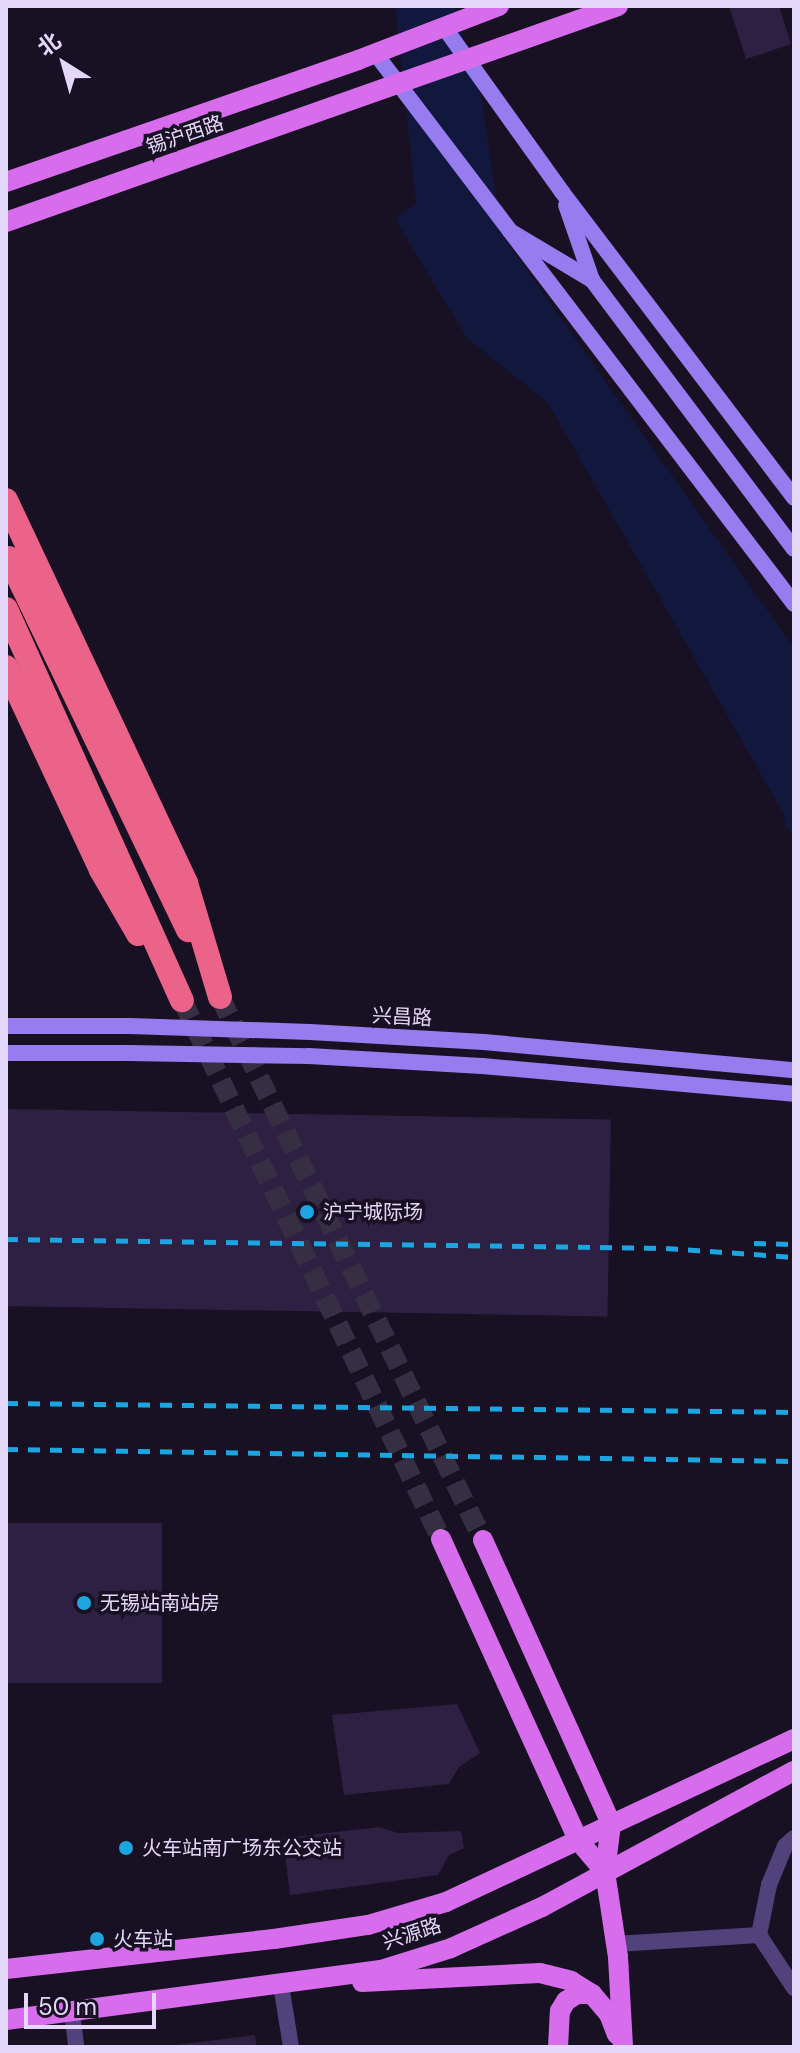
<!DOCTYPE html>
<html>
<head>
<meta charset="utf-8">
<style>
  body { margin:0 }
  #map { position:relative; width:800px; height:2053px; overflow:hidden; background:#181123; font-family:"DM Sans","Noto Sans SC",sans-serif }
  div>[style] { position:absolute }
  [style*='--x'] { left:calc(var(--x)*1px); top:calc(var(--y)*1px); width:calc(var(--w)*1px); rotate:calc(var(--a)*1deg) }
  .water>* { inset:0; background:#11173d }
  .building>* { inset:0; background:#2e2042; transform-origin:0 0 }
  .primary-tunnel>* { height:20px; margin-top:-10px; transform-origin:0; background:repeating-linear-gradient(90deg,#362f43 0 20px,transparent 0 30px) }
  .street>* { height:16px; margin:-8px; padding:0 8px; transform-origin:8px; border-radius:8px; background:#51427c }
  .secondary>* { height:16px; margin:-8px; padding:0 8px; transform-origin:8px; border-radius:8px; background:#967cee }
  .primary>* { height:20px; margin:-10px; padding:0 10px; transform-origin:10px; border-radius:10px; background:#d76dec }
  .highway>* { height:24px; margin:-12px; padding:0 12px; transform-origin:12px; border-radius:12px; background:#eb6388 }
  .rail>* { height:5px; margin-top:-2.5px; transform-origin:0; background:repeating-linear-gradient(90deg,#1da5e1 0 12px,transparent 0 22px) }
  .secondary-bridge>* { height:16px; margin:-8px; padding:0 8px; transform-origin:8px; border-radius:8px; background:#967cee }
  .dots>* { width:22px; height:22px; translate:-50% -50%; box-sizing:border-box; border:4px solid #181123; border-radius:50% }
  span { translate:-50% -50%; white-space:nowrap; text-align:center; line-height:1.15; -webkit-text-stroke:7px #181123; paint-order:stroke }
  .street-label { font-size:20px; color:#e3d8fa }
  .poi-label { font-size:20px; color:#e3d8fa }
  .left { translate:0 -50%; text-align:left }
  .frame { position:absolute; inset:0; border:8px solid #e3d8fa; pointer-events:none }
  .north { position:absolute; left:24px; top:24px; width:80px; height:80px; -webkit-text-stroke:6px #181123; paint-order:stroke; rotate:323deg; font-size:22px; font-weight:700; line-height:32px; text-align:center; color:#e3d8fa }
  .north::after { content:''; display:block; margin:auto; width:28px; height:36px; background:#e3d8fa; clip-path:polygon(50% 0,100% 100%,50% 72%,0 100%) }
  .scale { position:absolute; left:24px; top:1993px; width:132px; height:36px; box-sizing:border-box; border:4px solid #e3d8fa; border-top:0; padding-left:10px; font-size:24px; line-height:28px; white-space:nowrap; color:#e3d8fa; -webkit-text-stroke:6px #181123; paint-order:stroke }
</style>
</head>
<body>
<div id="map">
  <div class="water">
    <div style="clip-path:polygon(395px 6px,454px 6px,481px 95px,502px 235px,794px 648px,794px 839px,784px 823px,785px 816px,548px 403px,467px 338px,395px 219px,416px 204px)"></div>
  </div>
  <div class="building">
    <div style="clip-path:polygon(729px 6px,779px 6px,791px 44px,746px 59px)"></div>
    <div style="left:6px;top:1109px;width:605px;height:197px;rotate:1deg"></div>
    <div style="left:162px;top:1523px;width:160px;height:156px;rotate:90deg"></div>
    <div style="clip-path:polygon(457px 1704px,480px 1753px,459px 1767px,449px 1784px,344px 1795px,332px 1715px)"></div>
    <div style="clip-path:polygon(379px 1827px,398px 1833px,461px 1831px,464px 1848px,449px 1855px,438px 1875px,290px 1895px,283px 1838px)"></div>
    <div style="clip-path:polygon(255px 2035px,257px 2047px,176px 2047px,176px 2045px)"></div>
  </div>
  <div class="primary-tunnel">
    <div style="--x:220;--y:997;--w:603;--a:64.16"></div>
    <div style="--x:182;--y:1000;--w:598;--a:64.33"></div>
  </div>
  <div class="street">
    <div style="--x:759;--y:1935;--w:51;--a:-78.7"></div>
    <div style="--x:769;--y:1885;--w:42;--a:-67.7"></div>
    <div style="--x:785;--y:1846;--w:12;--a:-42"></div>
    <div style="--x:616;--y:1944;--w:143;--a:-3.6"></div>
    <div style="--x:759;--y:1935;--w:64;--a:56.6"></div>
    <div style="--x:281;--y:1985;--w:63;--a:80.8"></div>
    <div style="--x:72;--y:2012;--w:35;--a:83"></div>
  </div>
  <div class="secondary">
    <div style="--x:444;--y:27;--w:203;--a:54.4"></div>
    <div style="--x:562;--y:192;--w:384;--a:52.8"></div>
    <div style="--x:375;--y:53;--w:223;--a:52.8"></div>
    <div style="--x:510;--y:231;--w:96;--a:30.9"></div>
    <div style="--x:592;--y:280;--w:79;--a:-109.1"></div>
    <div style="--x:510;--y:231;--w:469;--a:52.7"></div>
    <div style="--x:592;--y:280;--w:336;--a:53.1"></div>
    <div style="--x:6;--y:1026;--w:124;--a:0"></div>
    <div style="--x:310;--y:1032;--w:174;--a:3.3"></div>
    <div style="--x:484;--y:1042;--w:311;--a:5.2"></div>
    <div style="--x:6;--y:1053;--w:124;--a:0"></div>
    <div style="--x:309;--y:1056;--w:173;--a:3.3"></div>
    <div style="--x:482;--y:1066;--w:313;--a:5.1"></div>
  </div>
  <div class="primary">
    <div style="--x:6;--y:182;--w:373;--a:-19.1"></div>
    <div style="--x:358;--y:60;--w:151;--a:-21"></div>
    <div style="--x:6;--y:222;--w:649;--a:-19.44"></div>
    <div style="--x:441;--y:1539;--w:331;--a:65.5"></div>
    <div style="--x:578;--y:1840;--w:42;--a:49.8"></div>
    <div style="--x:483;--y:1540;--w:312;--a:65.7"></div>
    <div style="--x:611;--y:1824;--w:48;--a:97.1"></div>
    <div style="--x:605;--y:1872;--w:86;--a:81.3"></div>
    <div style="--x:618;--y:1957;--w:90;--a:86.8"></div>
    <div style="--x:6;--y:1969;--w:270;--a:-6.4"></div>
    <div style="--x:274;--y:1939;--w:95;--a:-8.5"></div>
    <div style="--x:368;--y:1925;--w:81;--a:-16.4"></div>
    <div style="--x:446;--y:1902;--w:384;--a:-25.1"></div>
    <div style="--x:362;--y:1982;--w:178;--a:-2.9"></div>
    <div style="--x:540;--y:1973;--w:32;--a:14"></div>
    <div style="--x:571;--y:1981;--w:25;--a:32"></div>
    <div style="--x:592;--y:1994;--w:26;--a:50"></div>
    <div style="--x:609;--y:2014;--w:22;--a:69"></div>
    <div style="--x:6;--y:2020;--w:378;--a:-7.6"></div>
    <div style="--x:381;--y:1970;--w:73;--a:-17.4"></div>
    <div style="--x:451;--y:1948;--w:100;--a:-24.3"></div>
    <div style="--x:542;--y:1907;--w:286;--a:-28.4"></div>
    <div style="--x:558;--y:2047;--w:36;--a:-87"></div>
    <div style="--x:560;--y:2011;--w:12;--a:-59"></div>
    <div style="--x:566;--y:2001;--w:13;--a:-32"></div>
    <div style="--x:577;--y:1994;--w:15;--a:0"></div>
  </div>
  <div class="highway">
    <div style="--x:6;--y:500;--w:423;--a:64.8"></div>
    <div style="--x:186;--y:883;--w:119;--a:73.4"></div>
    <div style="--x:9;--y:558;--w:413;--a:64.3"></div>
    <div style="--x:6;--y:609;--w:429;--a:65.8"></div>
    <div style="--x:6;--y:667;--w:224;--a:64.9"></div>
    <div style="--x:101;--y:870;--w:74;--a:60"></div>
  </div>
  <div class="rail">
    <div style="--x:6;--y:1239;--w:660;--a:0.78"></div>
    <div style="--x:666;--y:1248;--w:128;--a:4"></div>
    <div style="--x:754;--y:1243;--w:40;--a:1.4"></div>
    <div style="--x:6;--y:1403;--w:788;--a:0.65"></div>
    <div style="--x:6;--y:1449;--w:788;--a:0.87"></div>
  </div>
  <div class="secondary-bridge">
    <div style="--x:130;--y:1026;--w:180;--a:1.9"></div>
    <div style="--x:130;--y:1053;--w:179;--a:1"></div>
  </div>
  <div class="dots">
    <div style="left:307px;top:1212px;background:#1da5e1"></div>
    <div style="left:84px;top:1603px;background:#1da5e1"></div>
    <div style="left:126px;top:1848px;background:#1da5e1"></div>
    <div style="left:97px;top:1939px;background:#1da5e1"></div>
  </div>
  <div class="street-label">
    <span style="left:185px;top:135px;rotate:-19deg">锡沪西路</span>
    <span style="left:402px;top:1017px;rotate:3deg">兴昌路</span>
    <span style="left:412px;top:1934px;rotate:-18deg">兴源路</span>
  </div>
  <div class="poi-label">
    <span class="left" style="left:323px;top:1212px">沪宁城际场</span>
    <span class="left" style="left:100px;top:1603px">无锡站南站房</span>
    <span class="left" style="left:142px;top:1848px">火车站南广场东公交站</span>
    <span class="left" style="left:113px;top:1939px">火车站</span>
  </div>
  <div class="frame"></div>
  <div class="north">北</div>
  <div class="scale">50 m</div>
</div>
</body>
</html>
